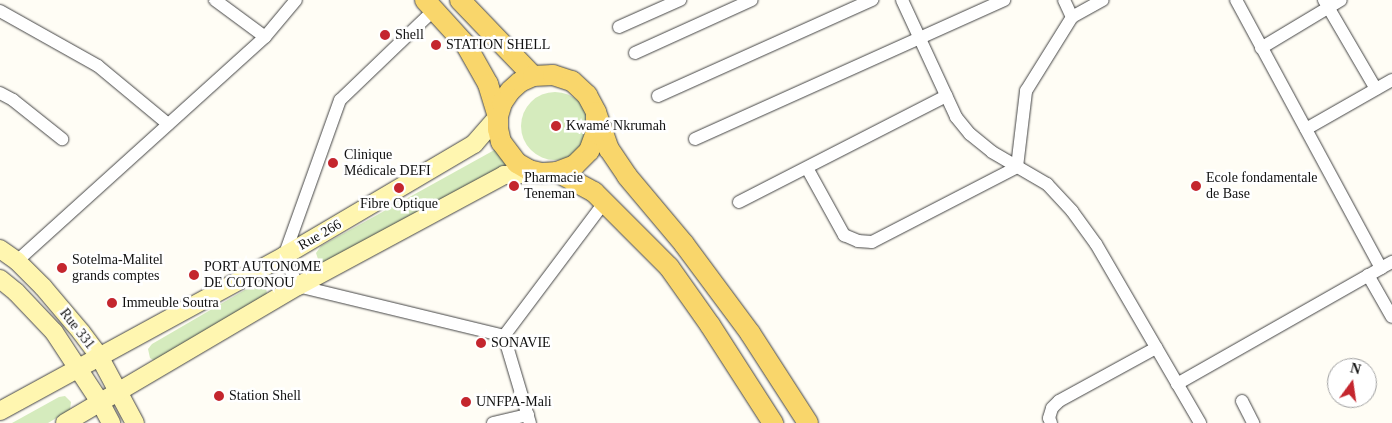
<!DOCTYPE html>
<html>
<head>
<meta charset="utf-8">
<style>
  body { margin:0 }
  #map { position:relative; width:1392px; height:423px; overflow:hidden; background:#fffdf5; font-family:Georgia,serif }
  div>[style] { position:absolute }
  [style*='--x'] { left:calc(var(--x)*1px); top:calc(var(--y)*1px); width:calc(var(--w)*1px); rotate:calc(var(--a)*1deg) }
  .green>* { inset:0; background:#d5ebbd }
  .round { border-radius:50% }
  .roads { filter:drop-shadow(0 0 1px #444) drop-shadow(0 0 1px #444) }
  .street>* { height:12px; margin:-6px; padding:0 6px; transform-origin:6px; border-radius:6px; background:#fff }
  .secondary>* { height:18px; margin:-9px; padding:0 9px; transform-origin:9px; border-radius:9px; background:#fff6b0 }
  .primary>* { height:20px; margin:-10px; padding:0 10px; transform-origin:10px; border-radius:10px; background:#f9d66b }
  .dots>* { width:14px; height:14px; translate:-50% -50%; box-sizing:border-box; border:2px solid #fff; border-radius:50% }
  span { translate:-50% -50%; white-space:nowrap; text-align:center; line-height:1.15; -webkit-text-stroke:5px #fff; paint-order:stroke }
  .poi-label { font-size:14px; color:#111 }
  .left { translate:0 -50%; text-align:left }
  .street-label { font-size:14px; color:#111 }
  .north { position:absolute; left:1327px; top:358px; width:50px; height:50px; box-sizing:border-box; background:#fff; border:1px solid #a0a0a0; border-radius:50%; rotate:14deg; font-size:14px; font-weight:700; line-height:20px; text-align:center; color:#111 }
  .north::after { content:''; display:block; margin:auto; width:18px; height:22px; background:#c4262e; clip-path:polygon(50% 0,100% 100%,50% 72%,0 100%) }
</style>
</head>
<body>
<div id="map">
  <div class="green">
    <div class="round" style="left:521px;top:92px;width:68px;height:68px"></div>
    <div style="clip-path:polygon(498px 148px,507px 165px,331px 262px,325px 264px,318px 259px,316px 253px,321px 246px)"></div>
    <div style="clip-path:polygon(255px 284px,266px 287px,267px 295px,155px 361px,150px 358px,148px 349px,152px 344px)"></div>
    <div style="clip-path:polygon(65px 396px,71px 402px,70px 410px,48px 423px,12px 423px,59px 397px)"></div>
  </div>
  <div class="roads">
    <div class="street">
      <div style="--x:215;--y:0;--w:62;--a:36.5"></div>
      <div style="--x:902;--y:0;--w:129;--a:65.2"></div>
      <div style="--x:956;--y:117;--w:22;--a:51"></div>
      <div style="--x:970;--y:134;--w:28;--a:39"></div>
      <div style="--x:992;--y:152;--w:64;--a:30.2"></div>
      <div style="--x:1047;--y:184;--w:37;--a:47"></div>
      <div style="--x:1072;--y:211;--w:41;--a:54"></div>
      <div style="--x:1096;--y:244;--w:207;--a:59.8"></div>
      <div style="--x:1064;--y:0;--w:19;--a:65"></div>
      <div style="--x:1324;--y:0;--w:103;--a:59.7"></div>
      <div style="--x:434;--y:10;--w:130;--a:136.2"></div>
      <div style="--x:340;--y:100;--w:166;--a:109.7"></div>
      <div style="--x:284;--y:256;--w:33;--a:65"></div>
      <div style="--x:298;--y:286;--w:212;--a:13.6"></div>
      <div style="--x:0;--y:11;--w:112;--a:29.3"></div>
      <div style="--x:98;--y:66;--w:91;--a:39.6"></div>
      <div style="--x:619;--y:27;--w:67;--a:-23.9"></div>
      <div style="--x:1261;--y:48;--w:93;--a:-31"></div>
      <div style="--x:635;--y:53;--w:128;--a:-24.4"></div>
      <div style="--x:0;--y:93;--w:15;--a:28"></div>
      <div style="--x:13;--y:100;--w:63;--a:38.5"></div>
      <div style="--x:658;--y:96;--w:235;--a:-24.2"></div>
      <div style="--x:1306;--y:129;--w:99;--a:-29.7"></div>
      <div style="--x:695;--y:139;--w:339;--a:-24.2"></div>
      <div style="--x:807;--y:168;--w:77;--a:61.1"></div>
      <div style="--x:844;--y:235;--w:15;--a:23"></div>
      <div style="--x:858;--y:241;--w:14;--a:4"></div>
      <div style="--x:872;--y:242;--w:163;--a:-27.3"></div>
      <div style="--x:1017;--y:167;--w:77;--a:-83.2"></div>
      <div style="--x:1026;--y:91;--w:87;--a:-58.1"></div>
      <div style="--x:1072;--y:17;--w:35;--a:-29"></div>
      <div style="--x:739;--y:202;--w:233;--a:-27.1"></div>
      <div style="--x:17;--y:261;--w:334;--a:-42.1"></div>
      <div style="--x:265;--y:37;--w:48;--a:-50"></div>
      <div style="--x:1381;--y:268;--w:13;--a:-29"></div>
      <div style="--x:1368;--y:275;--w:48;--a:60.3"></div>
      <div style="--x:504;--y:336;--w:166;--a:-53.1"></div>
      <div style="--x:504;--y:336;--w:91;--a:73.4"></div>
      <div style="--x:1177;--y:384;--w:235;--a:-29.6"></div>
      <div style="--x:1381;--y:268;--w:305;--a:-118.4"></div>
      <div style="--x:1242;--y:401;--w:25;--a:63"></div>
      <div style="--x:493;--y:423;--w:36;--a:-13"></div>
      <div style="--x:1051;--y:423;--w:5;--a:-112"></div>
      <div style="--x:1049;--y:418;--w:10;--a:-73"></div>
      <div style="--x:1052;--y:408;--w:10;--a:-45"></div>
      <div style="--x:1059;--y:401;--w:111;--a:-28.7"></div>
    </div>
    <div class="secondary">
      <div style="--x:0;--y:249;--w:21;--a:35"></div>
      <div style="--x:17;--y:261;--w:37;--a:45"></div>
      <div style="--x:43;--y:287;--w:59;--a:49.8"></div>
      <div style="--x:81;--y:332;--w:30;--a:53"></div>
      <div style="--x:99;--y:356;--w:76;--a:61.8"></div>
      <div style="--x:0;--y:279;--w:21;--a:39"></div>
      <div style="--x:16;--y:292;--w:55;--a:46.5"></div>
      <div style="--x:54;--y:332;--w:84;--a:56.7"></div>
      <div style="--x:100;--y:402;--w:24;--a:62"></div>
      <div style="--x:0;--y:411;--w:324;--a:-28.6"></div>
      <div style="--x:284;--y:256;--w:221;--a:-30.5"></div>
      <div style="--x:474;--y:144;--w:37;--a:-49"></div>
      <div style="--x:65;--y:423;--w:270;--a:-30.5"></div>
      <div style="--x:298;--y:286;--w:234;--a:-28.3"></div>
      <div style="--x:504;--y:175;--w:35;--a:-3"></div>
    </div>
    <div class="primary">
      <div style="--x:425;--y:0;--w:61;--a:47.7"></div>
      <div style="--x:466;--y:45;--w:45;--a:60.6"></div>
      <div style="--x:488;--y:84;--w:34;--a:73"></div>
      <div style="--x:460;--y:0;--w:105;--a:46.2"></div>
      <div style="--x:596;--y:112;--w:20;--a:90"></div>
      <div style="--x:596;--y:132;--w:20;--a:110"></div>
      <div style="--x:589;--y:151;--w:20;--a:135"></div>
      <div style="--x:575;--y:165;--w:19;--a:159"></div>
      <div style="--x:557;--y:172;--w:16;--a:176"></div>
      <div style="--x:541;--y:173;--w:12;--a:-166"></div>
      <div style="--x:529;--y:170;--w:14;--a:-150"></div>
      <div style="--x:517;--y:163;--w:26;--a:-127"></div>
      <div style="--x:501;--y:142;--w:13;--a:-103"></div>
      <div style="--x:498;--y:129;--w:13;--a:-90"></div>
      <div style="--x:498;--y:116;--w:14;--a:-73"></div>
      <div style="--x:502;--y:103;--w:14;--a:-56"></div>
      <div style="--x:510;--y:91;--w:13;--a:-42"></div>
      <div style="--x:520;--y:82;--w:14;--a:-25"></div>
      <div style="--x:533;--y:76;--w:20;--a:-3"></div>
      <div style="--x:553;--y:75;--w:20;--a:18"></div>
      <div style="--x:572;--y:81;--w:21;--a:43"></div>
      <div style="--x:587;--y:95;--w:19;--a:62"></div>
      <div style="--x:596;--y:112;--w:39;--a:71"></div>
      <div style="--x:609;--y:149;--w:32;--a:56"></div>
      <div style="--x:627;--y:176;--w:89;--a:50"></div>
      <div style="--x:684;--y:244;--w:111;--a:53.4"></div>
      <div style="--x:750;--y:333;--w:107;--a:57.2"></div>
      <div style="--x:557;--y:172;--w:42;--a:28.4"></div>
      <div style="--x:594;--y:192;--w:106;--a:45"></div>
      <div style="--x:669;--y:267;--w:71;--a:54.7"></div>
      <div style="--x:710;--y:325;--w:117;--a:57.3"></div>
    </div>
  </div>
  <div class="dots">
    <div style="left:385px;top:35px;background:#c4262e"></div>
    <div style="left:436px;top:45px;background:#c4262e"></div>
    <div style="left:556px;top:126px;background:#c4262e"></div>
    <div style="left:333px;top:163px;background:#c4262e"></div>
    <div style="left:514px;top:186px;background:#c4262e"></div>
    <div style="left:1196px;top:186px;background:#c4262e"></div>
    <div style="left:399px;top:188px;background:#c4262e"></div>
    <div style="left:62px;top:268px;background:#c4262e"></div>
    <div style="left:194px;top:275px;background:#c4262e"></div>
    <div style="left:112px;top:303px;background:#c4262e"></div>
    <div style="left:481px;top:343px;background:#c4262e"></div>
    <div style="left:219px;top:396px;background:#c4262e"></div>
    <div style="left:466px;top:402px;background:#c4262e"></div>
  </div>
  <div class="poi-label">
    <span class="left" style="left:395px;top:35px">Shell</span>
    <span class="left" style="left:446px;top:45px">STATION SHELL</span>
    <span class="left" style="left:566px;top:126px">Kwamé Nkrumah</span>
    <span class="left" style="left:344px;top:163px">Clinique<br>Médicale DEFI</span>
    <span class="left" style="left:524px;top:186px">Pharmacie<br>Teneman</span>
    <span class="left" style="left:1206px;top:186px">Ecole fondamentale<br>de Base</span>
    <span style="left:399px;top:204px">Fibre Optique</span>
    <span class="left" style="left:72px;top:268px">Sotelma-Malitel<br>grands comptes</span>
    <span class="left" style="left:204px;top:275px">PORT AUTONOME<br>DE COTONOU</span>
    <span class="left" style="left:122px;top:303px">Immeuble Soutra</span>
    <span class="left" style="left:491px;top:343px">SONAVIE</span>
    <span class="left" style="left:229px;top:396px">Station Shell</span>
    <span class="left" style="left:476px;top:402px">UNFPA-Mali</span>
  </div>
  <div class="street-label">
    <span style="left:320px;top:235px;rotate:-30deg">Rue 266</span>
    <span style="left:77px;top:329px;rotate:52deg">Rue 331</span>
  </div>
  <div class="north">N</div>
</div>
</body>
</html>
